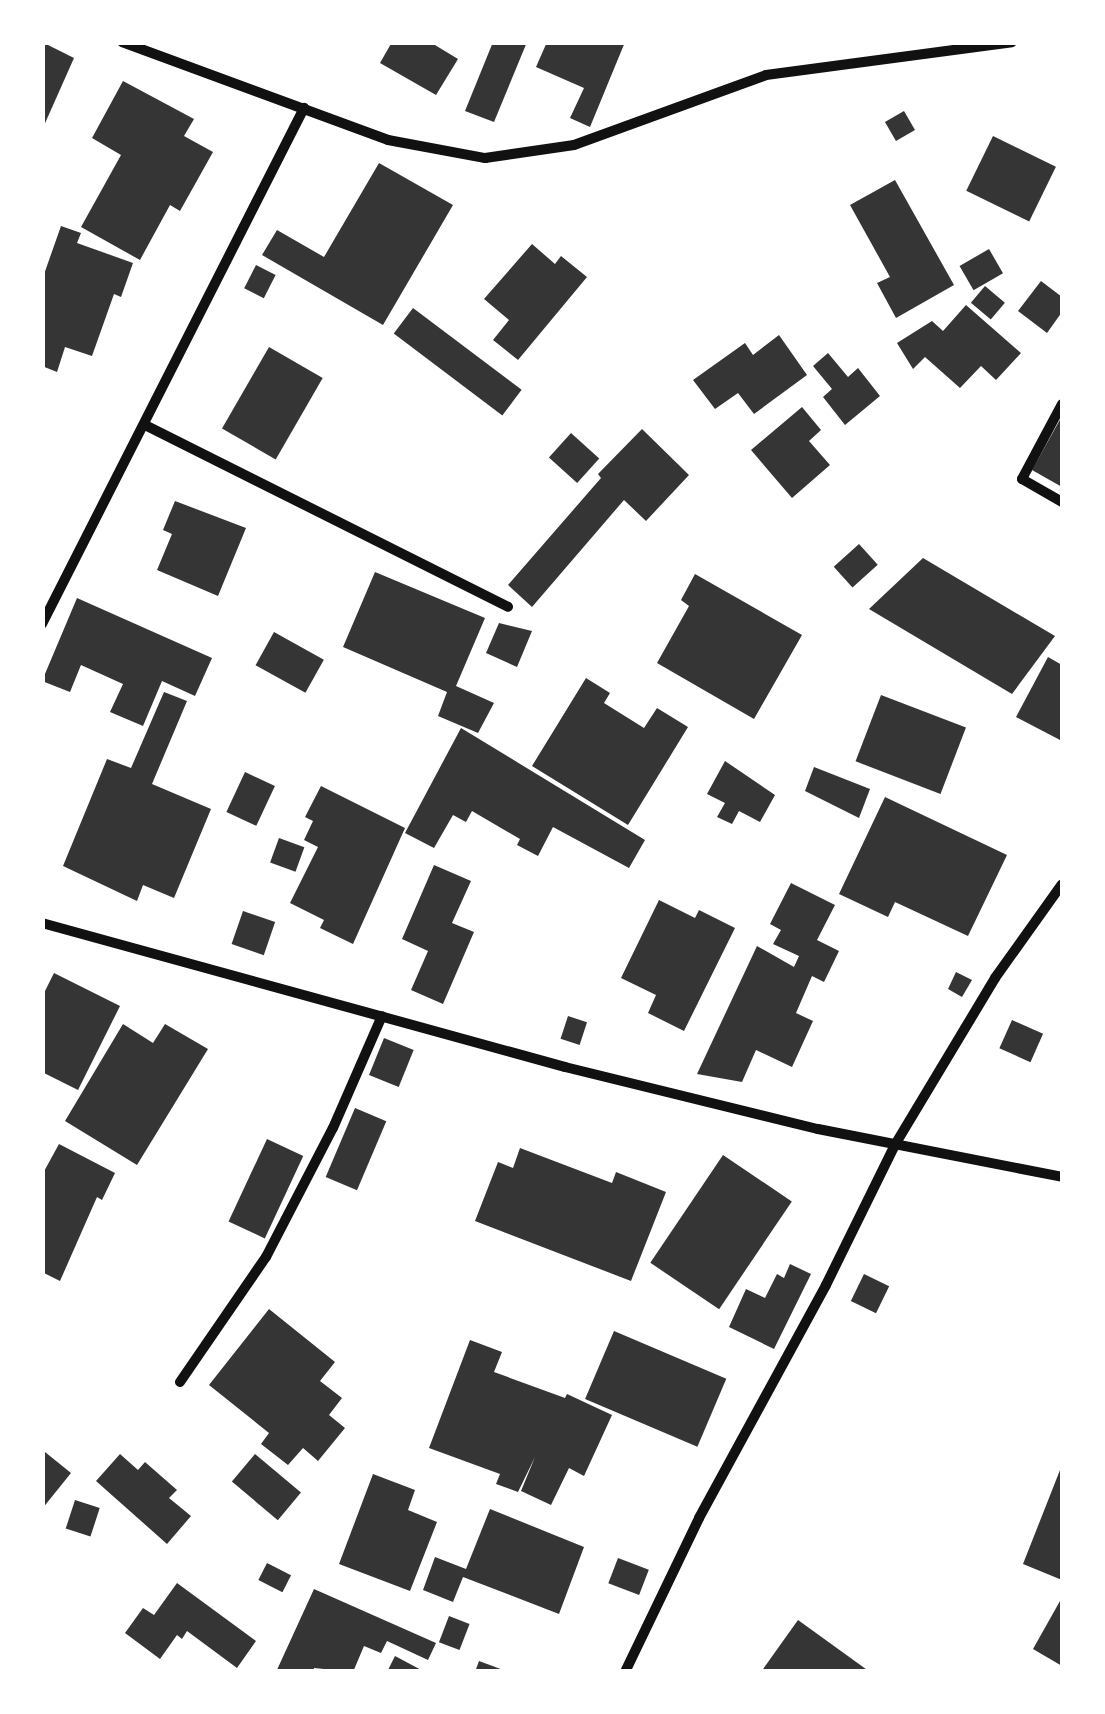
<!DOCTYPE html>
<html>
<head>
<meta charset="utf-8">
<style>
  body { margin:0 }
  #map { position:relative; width:1105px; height:1714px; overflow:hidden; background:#fff; font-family:"Open Sans",sans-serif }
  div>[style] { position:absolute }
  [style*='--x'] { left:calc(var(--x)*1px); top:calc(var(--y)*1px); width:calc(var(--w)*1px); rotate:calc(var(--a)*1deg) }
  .building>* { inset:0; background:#353535; transform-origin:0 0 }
  .minor>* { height:10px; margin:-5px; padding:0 5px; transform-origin:5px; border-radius:5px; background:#111 }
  span { translate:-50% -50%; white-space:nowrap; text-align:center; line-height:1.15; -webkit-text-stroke:8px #fff; paint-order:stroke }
  .frame { position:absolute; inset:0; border:45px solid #fff; pointer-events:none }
</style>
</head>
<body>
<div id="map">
  <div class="building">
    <div style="clip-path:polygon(42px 42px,74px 58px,42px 130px)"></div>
    <div style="clip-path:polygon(392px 42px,430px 42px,458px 59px,436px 95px,380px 63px)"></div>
    <div style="clip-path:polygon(493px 42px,527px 42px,494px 122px,465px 111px)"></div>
    <div style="clip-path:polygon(547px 42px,625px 42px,590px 127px,570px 118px,584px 88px,536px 67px)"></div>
    <div style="clip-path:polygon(123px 81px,194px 119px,184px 136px,213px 152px,180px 211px,170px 205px,140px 260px,81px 227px,121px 155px,92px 138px)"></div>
    <div style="left:904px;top:111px;width:22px;height:22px;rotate:60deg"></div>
    <div style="left:993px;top:136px;width:70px;height:61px;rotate:26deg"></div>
    <div style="clip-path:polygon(379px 163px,453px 205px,383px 325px,262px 255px,277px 230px,324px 257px)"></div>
    <div style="clip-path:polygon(895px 180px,954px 285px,896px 318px,877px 283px,890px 277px,850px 205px)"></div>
    <div style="clip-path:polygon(61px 226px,81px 233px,77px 243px,133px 263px,121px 297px,114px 294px,92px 356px,65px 347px,57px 372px,42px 366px,42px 280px)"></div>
    <div style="clip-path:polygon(532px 244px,555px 264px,561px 256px,587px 277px,518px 360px,493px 340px,509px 320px,484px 299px)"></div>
    <div style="left:989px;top:249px;width:28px;height:34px;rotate:60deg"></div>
    <div style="left:256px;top:265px;width:22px;height:26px;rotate:27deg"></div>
    <div style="clip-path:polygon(1041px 281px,1062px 297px,1062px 312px,1047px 333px,1018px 311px)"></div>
    <div style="left:985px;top:286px;width:26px;height:22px;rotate:40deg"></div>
    <div style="clip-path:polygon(966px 305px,1021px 353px,996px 380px,981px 366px,960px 388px,925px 357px,913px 369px,897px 343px,932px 321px,943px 331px)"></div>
    <div style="left:413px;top:308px;width:136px;height:32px;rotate:37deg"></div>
    <div style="clip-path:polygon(779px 335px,807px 375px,754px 414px,738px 393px,715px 409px,693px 380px,745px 343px,753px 355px)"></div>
    <div style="left:269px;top:347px;width:62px;height:94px;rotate:30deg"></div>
    <div style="clip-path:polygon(828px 353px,848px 377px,858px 368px,880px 396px,845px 425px,823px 397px,832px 389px,813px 366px)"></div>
    <div style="clip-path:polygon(802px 407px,821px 430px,809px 441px,830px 465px,792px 498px,751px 450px)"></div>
    <div style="clip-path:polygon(1062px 416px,1062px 487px,1032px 470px)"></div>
    <div style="clip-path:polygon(642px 429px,689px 475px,646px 521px,624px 500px,532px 607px,508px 585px,601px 478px,598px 474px)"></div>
    <div style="left:571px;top:433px;width:38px;height:33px;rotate:42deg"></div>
    <div style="clip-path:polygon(175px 501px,246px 528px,218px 596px,157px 570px,172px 534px,163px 530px)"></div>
    <div style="left:859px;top:544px;width:28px;height:34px;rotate:48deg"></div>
    <div style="clip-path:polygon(923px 558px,1055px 636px,1012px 694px,869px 609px)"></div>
    <div style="clip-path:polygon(375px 572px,485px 618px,456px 686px,494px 703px,478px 733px,438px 716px,447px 692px,343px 647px)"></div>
    <div style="clip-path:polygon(695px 574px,802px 635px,754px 719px,657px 663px,689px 606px,681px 600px)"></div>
    <div style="clip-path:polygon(77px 598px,212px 658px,195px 696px,162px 681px,143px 726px,110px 712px,123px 684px,81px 665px,70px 692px,42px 681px)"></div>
    <div style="clip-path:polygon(499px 623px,532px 631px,517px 667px,486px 653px)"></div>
    <div style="left:274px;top:632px;width:57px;height:38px;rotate:29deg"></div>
    <div style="clip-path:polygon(1048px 657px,1062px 665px,1062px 741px,1016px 717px)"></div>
    <div style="clip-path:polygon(586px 678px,610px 693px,604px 703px,644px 728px,657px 708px,688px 727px,628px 825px,532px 766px)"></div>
    <div style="clip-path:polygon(164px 692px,187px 701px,152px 784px,211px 809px,174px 898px,143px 885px,137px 901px,63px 866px,107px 759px,131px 768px)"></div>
    <div style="left:881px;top:695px;width:91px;height:71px;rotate:21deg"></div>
    <div style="clip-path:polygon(461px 728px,645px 840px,629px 868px,553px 827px,538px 856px,517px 845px,520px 839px,472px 811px,466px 822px,453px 815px,434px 848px,405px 833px)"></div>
    <div style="clip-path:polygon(725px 761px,775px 795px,760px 822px,739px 811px,732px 824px,717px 817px,725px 803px,707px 794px)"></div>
    <div style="clip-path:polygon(814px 767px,870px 789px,859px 818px,805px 791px)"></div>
    <div style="left:245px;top:772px;width:33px;height:44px;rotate:25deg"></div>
    <div style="clip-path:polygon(321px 786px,405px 828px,353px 944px,320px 928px,324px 920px,290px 903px,318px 847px,304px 840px,313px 821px,305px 817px)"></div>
    <div style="clip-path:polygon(885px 797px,1007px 855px,968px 936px,895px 902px,888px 917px,839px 894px)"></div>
    <div style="left:279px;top:838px;width:27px;height:26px;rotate:20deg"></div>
    <div style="clip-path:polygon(434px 865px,471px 881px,452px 923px,474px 932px,443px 1004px,411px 990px,428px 951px,402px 939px)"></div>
    <div style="clip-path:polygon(791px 883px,835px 905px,817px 940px,839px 951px,824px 982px,812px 976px,796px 1013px,813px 1021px,792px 1067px,756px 1050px,742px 1082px,697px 1074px,757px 946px,794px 967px,799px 956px,773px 944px,781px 930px,770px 924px)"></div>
    <div style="clip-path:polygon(659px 900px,695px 918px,699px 910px,735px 928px,684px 1031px,648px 1013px,656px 995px,621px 978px)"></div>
    <div style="left:243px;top:911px;width:34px;height:35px;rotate:19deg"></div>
    <div style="clip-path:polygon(956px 972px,972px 980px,962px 997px,948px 989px)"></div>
    <div style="clip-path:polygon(54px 973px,120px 1006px,78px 1090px,42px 1072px,42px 997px)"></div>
    <div style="left:568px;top:1016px;width:20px;height:24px;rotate:18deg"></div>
    <div style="left:1012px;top:1020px;width:34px;height:31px;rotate:24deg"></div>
    <div style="clip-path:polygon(123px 1024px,153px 1043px,165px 1024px,208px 1049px,137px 1165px,65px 1121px)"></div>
    <div style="left:384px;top:1038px;width:32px;height:40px;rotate:22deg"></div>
    <div style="left:355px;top:1108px;width:34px;height:75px;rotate:23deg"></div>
    <div style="left:267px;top:1139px;width:40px;height:91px;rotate:25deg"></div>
    <div style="clip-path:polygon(59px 1144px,115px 1173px,102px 1200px,97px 1197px,60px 1281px,42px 1272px,42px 1175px)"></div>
    <div style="clip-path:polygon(520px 1148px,612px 1183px,616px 1172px,666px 1192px,631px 1281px,475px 1221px,498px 1162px,513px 1168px)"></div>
    <div style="left:723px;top:1155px;width:83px;height:130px;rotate:34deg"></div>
    <div style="clip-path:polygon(790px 1264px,811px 1274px,774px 1349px,729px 1327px,746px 1289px,765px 1298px,777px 1274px,784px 1278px)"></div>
    <div style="left:864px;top:1274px;width:28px;height:30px;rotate:26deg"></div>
    <div style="clip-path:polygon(269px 1309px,335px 1362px,320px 1381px,342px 1398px,329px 1415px,345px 1428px,318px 1461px,303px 1448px,288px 1465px,261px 1444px,269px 1433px,209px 1385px)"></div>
    <div style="left:614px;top:1331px;width:122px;height:74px;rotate:23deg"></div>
    <div style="clip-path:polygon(470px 1340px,502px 1352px,494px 1372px,565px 1398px,567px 1394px,612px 1415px,584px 1476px,569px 1468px,551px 1505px,521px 1491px,535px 1457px,518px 1492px,496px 1484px,500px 1474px,429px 1448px)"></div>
    <div style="clip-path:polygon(45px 1452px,71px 1473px,42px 1509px,42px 1455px)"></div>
    <div style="clip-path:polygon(120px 1454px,138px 1470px,145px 1462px,177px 1490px,169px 1498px,191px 1516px,167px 1544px,96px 1481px)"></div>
    <div style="left:255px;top:1454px;width:60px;height:36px;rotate:40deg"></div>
    <div style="clip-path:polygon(1062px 1465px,1062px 1580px,1023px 1564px)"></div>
    <div style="clip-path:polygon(373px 1474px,415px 1490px,408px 1510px,437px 1522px,410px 1591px,339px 1564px)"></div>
    <div style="left:75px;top:1500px;width:26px;height:30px;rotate:18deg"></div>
    <div style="clip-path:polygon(490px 1509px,584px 1547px,559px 1614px,463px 1577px,453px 1602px,423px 1590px,435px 1557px,466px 1569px)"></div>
    <div style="left:618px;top:1558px;width:33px;height:27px;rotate:21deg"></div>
    <div style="left:267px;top:1563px;width:27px;height:19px;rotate:27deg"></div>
    <div style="clip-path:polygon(177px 1583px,256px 1641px,237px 1668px,187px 1631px,182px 1639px,177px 1635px,160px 1659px,125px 1633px,143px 1608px,154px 1615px)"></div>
    <div style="clip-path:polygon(314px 1589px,436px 1643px,428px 1660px,387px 1641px,381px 1653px,364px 1646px,353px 1672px,314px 1668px,313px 1672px,276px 1672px)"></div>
    <div style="clip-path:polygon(1060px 1601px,1062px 1602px,1062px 1666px,1033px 1649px)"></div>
    <div style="left:449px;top:1616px;width:22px;height:28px;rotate:21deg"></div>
    <div style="clip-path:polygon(798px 1620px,870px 1672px,761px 1672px)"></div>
    <div style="clip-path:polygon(395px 1656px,425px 1672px,387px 1672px)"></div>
    <div style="clip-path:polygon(479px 1661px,506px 1671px,506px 1672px,475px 1672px)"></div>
  </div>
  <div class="minor">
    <div style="--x:122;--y:42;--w:283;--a:20.2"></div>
    <div style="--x:388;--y:140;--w:99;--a:10.5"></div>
    <div style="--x:485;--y:158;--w:90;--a:-8.3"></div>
    <div style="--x:574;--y:145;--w:204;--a:-20"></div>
    <div style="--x:766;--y:75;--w:248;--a:-7.6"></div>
    <div style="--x:1062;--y:404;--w:85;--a:118.1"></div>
    <div style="--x:1022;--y:479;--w:46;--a:29.9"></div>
    <div style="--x:145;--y:425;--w:406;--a:26.6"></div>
    <div style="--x:42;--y:624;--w:579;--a:-63.08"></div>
    <div style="--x:42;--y:923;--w:542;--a:15.39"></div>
    <div style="--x:565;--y:1067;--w:260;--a:13.8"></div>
    <div style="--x:818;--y:1129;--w:249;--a:11.1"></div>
    <div style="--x:180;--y:1382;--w:152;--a:-55.5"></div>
    <div style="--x:266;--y:1257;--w:145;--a:-62.6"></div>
    <div style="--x:333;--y:1128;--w:122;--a:-66.4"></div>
    <div style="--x:625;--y:1672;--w:171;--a:-64.3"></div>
    <div style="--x:699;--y:1518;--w:265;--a:-61.4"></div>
    <div style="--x:826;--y:1285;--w:158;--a:-63.8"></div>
    <div style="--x:896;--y:1143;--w:192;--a:-59"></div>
    <div style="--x:995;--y:978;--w:115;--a:-54.5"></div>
  </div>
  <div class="frame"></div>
</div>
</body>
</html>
